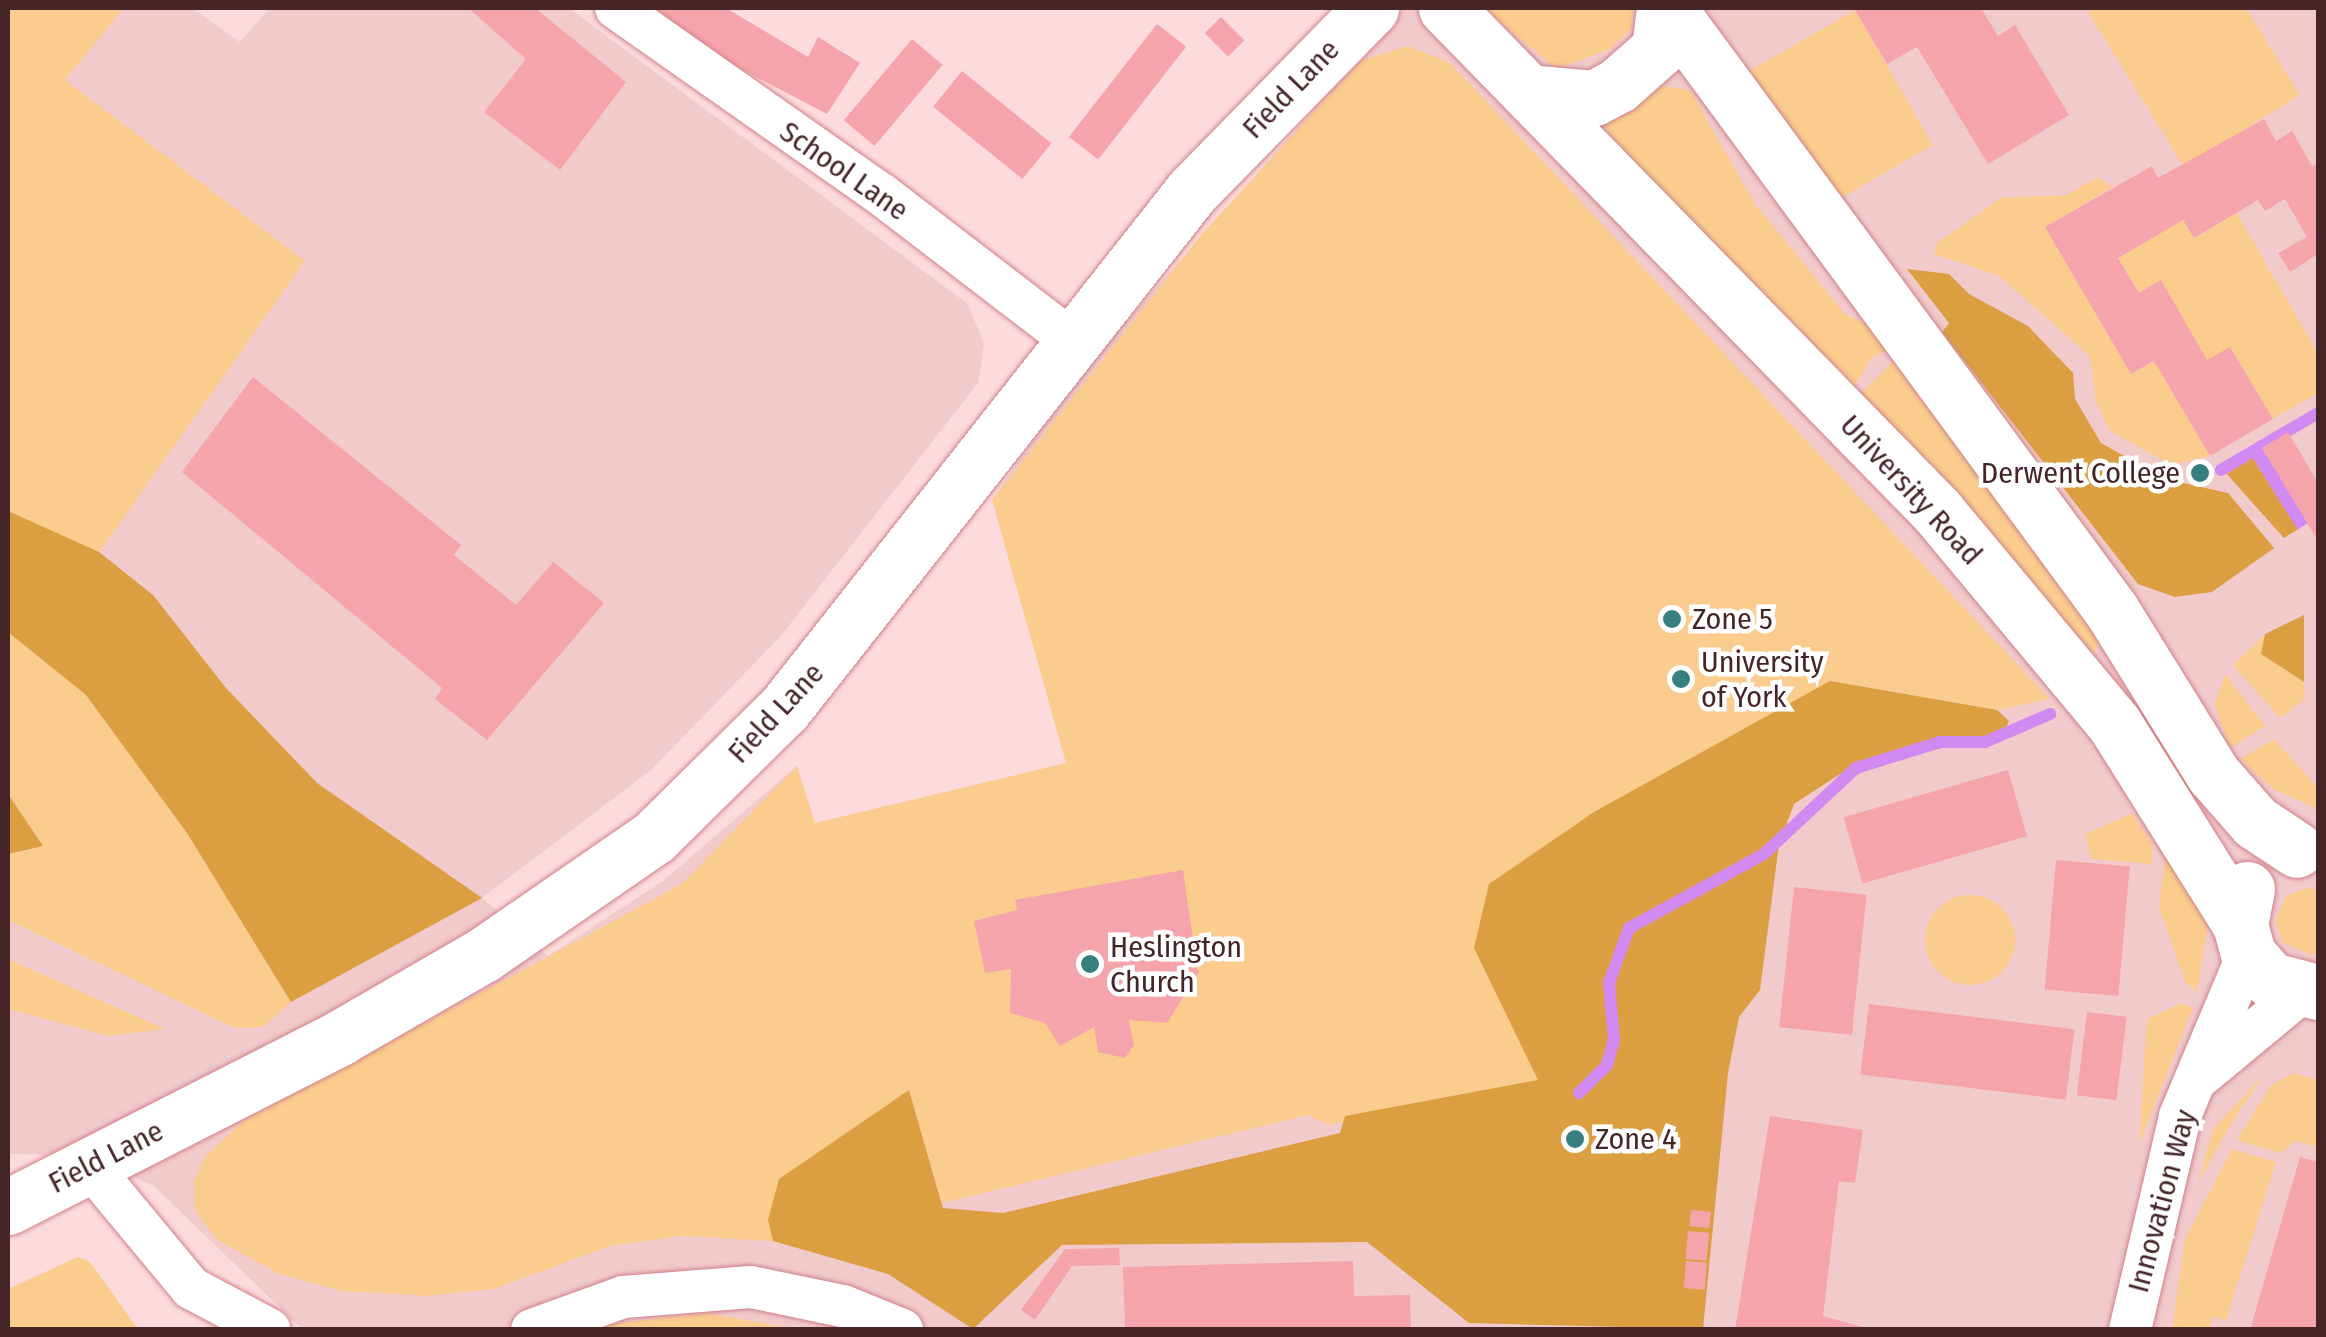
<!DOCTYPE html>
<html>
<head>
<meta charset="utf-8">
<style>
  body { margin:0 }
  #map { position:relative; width:2326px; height:1337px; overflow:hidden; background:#fddadc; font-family:"Fira Sans Condensed",sans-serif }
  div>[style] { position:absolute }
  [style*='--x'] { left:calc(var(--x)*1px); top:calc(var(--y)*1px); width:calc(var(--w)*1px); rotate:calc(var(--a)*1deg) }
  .built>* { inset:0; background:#f1cacc }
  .green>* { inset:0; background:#facc8e; transform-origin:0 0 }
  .round { border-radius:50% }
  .forest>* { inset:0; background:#db9e41 }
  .water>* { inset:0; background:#d18af2; transform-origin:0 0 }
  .stream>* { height:12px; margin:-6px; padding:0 6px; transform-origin:6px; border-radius:6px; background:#d18af2 }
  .building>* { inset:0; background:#f6a4ab; transform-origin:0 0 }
  .roads { filter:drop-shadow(0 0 2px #d08188) drop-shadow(0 0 2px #d08188) }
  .minor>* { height:42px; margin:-21px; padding:0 21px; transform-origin:21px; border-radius:21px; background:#fff }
  .tertiary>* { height:55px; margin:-27.5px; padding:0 27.5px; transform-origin:27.5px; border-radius:27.5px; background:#fff }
  .dots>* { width:28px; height:28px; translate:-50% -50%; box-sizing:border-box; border:5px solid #fff; border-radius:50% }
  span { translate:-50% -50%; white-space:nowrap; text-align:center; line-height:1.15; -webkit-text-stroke:9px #fff; paint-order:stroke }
  .street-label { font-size:30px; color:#452528 }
  .poi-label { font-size:30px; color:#452528 }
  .right { translate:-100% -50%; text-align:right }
  .left { translate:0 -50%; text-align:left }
  .frame { position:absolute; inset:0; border:10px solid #452528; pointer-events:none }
</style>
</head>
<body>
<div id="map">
  <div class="built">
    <div style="clip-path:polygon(8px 8px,192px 8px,240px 42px,270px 8px,569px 8px,968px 304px,984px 344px,978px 383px,780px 637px,652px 769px,482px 898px,548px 956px,663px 881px,797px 766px,916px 1208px,1308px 1115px,992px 500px,1075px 380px,1403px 8px,2318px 8px,2318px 1329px,302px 1329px,154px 1186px,83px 1155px,8px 1154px)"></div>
  </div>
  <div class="green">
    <div style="clip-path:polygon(8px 8px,124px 8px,65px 80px,305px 261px,64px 602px,8px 562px)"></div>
    <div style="clip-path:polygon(1483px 8px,1634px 8px,1630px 30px,1610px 49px,1557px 69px)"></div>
    <div style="clip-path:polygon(2094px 8px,2246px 8px,2300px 95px,2184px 167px,2088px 12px)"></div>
    <div style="left:1855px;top:10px;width:156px;height:128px;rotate:60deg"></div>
    <div style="clip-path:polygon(1408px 46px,1450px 63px,2050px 699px,1997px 710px,1830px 681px,1474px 948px,1539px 1080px,1329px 1125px,1308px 1115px,942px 1203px,909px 1091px,768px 1220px,773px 1241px,681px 1236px,610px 1246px,494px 1289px,427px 1296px,342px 1291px,279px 1274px,216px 1239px,195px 1210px,194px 1181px,207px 1154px,244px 1121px,682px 884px,797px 766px,815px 823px,1066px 763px,992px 500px,1201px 235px,1362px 60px)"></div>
    <div style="clip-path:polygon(1656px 85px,1690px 90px,1755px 204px,1846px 315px,1866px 323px,1888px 350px,1871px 358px,1853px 389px,1616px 146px,1596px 110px)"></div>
    <div style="clip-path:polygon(2097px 177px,2113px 187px,2045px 227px,2131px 374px,2154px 361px,2210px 456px,2171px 465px,2110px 431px,2096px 401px,2090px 356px,1999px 276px,1934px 254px,1937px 243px,2001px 198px,2067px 195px)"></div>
    <div style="clip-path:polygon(2237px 213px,2318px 354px,2318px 393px,2273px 419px,2231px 348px,2207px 360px,2160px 281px,2139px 293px,2118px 258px,2183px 220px,2194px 238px)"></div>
    <div style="clip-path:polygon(1895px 359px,2101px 638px,2090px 661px,1859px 396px)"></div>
    <div style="clip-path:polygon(8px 632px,86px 695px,187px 833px,291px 1002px,263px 1027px,235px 1028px,8px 920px,8px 854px,42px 846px,8px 794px)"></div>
    <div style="clip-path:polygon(2265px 634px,2261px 654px,2304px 682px,2305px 699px,2280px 718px,2233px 665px)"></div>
    <div style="clip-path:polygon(2225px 674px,2265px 726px,2230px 748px,2215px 705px)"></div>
    <div style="clip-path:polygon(2274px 739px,2318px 788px,2318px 809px,2273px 789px,2240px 759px)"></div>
    <div style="clip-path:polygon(2132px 813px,2152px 844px,2152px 864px,2092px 859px,2085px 834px)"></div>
    <div style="clip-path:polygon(2167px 843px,2208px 922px,2197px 992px,2186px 983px,2159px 907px)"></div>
    <div style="clip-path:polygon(2308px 888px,2318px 889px,2318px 953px,2312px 955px,2283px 943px,2275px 920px,2287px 895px)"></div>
    <div class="round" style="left:1925px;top:895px;width:90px;height:90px"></div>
    <div style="clip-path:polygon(8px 959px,165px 1029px,108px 1036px,8px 1009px)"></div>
    <div style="clip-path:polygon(2181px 1003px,2193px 1008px,2139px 1144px,2147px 1019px)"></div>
    <div style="clip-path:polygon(2266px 1072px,2232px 1122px,2198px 1183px,2213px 1129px)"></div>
    <div style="clip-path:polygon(2293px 1073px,2318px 1080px,2318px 1147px,2296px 1141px,2280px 1153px,2237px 1140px,2271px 1085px)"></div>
    <div style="clip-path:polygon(2232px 1149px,2276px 1162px,2226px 1321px,2214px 1316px,2209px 1329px,2172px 1329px,2185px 1239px)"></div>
    <div style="clip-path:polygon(78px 1257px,90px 1262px,138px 1329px,8px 1329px,8px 1289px)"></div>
    <div style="clip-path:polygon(708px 1313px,794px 1329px,596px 1330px,607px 1324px)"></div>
  </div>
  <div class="forest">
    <div style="clip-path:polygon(1907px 269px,1949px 274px,1969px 294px,2028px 326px,2073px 373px,2075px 399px,2101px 443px,2165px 479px,2228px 493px,2274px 548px,2212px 592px,2175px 597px,2138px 584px,1942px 332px,1949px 323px)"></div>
    <div style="clip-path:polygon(2251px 455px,2298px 529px,2284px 538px,2224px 471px)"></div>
    <div style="clip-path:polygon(8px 511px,99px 552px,153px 595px,226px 688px,317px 783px,482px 898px,291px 1002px,187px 833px,86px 695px,8px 632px)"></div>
    <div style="clip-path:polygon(2304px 615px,2304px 682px,2261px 654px,2265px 634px)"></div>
    <div style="clip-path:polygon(1830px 681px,1997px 710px,2009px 721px,2004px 732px,1840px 774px,1794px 804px,1779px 844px,1760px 990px,1739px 1017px,1728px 1073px,1703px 1329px,1469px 1323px,1367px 1242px,1062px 1245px,973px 1329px,888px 1274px,773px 1241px,768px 1220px,779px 1179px,909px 1090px,943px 1208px,1003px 1213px,1340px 1133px,1345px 1116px,1538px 1080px,1474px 948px,1489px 884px,1594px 812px)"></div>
    <div style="clip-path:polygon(8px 794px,43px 846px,8px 854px)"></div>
  </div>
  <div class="water">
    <div style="left:2262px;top:448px;width:88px;height:13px;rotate:58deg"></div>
  </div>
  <div class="stream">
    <div style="--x:2221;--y:470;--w:113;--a:-30.4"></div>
    <div style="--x:1579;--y:1093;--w:40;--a:-45"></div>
    <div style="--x:1607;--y:1065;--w:26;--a:-74"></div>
    <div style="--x:1614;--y:1040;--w:57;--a:-95"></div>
    <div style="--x:1609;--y:983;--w:59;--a:-70"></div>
    <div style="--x:1629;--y:928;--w:154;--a:-28.7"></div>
    <div style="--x:1764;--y:854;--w:126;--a:-43.1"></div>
    <div style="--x:1856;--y:768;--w:88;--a:-17.2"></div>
    <div style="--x:1940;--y:742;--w:45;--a:0"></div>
    <div style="--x:1985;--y:742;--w:71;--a:-23.3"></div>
  </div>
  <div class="building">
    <div style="clip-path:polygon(468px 8px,535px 8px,626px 82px,560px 170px,484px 112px,526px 59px)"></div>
    <div style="clip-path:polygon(654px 8px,726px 8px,808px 57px,818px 37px,860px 63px,827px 114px,737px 67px)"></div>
    <div style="clip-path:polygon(1981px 8px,1998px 36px,2015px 25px,2069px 115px,1988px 164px,1917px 47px,1887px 64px,1855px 10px)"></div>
    <div style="left:1221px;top:17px;width:33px;height:23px;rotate:45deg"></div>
    <div style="left:1157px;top:24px;width:37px;height:143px;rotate:38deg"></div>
    <div style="left:912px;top:39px;width:40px;height:106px;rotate:40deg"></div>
    <div style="left:962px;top:71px;width:115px;height:46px;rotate:39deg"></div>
    <div style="clip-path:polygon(2264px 119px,2276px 141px,2292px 131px,2312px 166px,2318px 163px,2318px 254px,2290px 272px,2278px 253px,2307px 237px,2285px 199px,2265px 211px,2258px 200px,2194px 238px,2183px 220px,2118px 258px,2139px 293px,2161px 280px,2207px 360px,2230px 347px,2273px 419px,2210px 456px,2154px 361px,2131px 374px,2045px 227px,2152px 166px,2158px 178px)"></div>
    <div style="clip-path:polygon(253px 377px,461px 545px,454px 555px,516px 605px,553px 562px,604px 603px,487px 740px,435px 699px,442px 688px,182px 472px)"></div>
    <div style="clip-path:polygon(2288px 432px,2318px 483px,2318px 541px,2262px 448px)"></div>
    <div style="left:2008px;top:770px;width:69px;height:171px;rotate:74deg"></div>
    <div style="left:2056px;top:860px;width:74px;height:130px;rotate:5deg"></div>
    <div style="clip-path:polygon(1183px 870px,1193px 940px,1186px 952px,1199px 972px,1167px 1023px,1129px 1020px,1134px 1045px,1125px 1058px,1098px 1052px,1094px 1027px,1060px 1046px,1045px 1023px,1010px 1013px,1011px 969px,985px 973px,974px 921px,1017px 910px,1015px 900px)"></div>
    <div style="left:1794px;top:887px;width:73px;height:141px;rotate:6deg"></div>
    <div style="left:1869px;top:1004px;width:207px;height:71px;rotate:7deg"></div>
    <div style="left:2087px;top:1012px;width:40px;height:84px;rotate:7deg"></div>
    <div style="clip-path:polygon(1770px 1116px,1863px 1130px,1855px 1183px,1839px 1181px,1823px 1316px,1874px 1330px,1735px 1330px)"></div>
    <div style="clip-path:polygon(2300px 1157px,2318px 1162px,2318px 1330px,2250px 1330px)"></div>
    <div style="left:1691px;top:1210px;width:20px;height:16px;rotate:6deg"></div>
    <div style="left:1688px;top:1231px;width:21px;height:28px;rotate:5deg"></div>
    <div style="clip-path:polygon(1119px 1248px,1120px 1265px,1072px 1266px,1035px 1320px,1021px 1310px,1065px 1249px)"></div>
    <div style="clip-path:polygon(1353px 1261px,1354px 1296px,1410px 1295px,1411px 1330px,1125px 1330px,1123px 1267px)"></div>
    <div style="left:1686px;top:1261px;width:21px;height:27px;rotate:5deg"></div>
  </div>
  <div class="roads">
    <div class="minor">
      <div style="--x:616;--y:8;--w:324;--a:35.1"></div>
      <div style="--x:881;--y:194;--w:238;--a:37.5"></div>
      <div style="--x:2202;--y:1075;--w:130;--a:-39.7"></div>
      <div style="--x:89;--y:1165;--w:160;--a:50.3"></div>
      <div style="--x:191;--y:1288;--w:89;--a:28"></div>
      <div style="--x:532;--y:1330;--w:97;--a:-19.9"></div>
      <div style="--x:623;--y:1297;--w:128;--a:-4.5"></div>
      <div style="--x:751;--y:1287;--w:94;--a:11.7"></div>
      <div style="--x:843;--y:1306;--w:64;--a:22.1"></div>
      <div style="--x:2130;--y:1330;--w:220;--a:-76.8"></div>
      <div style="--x:2180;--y:1116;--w:176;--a:-67.2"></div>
    </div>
    <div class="tertiary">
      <div style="--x:1446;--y:8;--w:703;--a:45.69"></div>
      <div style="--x:1937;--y:511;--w:278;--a:50.2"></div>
      <div style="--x:2115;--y:725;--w:235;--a:57.9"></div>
      <div style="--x:1668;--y:8;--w:749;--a:53.64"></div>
      <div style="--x:2112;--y:611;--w:192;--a:58.2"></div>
      <div style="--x:2213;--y:774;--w:64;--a:48.8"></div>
      <div style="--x:2255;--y:822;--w:50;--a:33.7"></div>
      <div style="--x:1537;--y:93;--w:57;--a:5"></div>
      <div style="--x:1594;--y:98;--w:26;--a:-28"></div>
      <div style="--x:1617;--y:86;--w:56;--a:-41.4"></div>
      <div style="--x:1659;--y:49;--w:41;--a:-83"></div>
      <div style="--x:2247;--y:889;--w:36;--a:101"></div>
      <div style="--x:2240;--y:924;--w:31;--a:75"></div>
      <div style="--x:2248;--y:954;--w:35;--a:49"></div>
      <div style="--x:2271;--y:980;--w:49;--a:14.3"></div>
      <div style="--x:8;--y:1207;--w:374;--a:-27"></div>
      <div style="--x:341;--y:1037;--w:164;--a:-30"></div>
      <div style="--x:483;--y:955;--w:208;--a:-34.6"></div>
      <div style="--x:654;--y:837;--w:182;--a:-44.6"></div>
      <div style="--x:784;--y:709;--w:659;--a:-51.77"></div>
      <div style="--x:1192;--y:191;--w:256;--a:-45.6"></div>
    </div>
  </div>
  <div class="dots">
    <div style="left:2200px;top:473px;background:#37807f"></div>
    <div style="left:1672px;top:619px;background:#37807f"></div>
    <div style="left:1681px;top:679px;background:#37807f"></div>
    <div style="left:1090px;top:964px;background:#37807f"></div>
    <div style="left:1575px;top:1139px;background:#37807f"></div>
  </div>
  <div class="street-label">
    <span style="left:1291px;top:89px;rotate:-46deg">Field Lane</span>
    <span style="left:844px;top:171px;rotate:35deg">School Lane</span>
    <span style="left:1911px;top:490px;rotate:47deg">University Road</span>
    <span style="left:776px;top:713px;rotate:-47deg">Field Lane</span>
    <span style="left:106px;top:1157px;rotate:-27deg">Field Lane</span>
    <span style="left:2162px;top:1201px;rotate:-75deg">Innovation Way</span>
  </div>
  <div class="poi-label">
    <span class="right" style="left:2180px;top:473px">Derwent College</span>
    <span class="left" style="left:1692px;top:619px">Zone 5</span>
    <span class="left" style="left:1701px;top:679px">University<br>of York</span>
    <span class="left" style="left:1110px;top:964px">Heslington<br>Church</span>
    <span class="left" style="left:1595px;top:1139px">Zone 4</span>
  </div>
  <div class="frame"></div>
</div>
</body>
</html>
